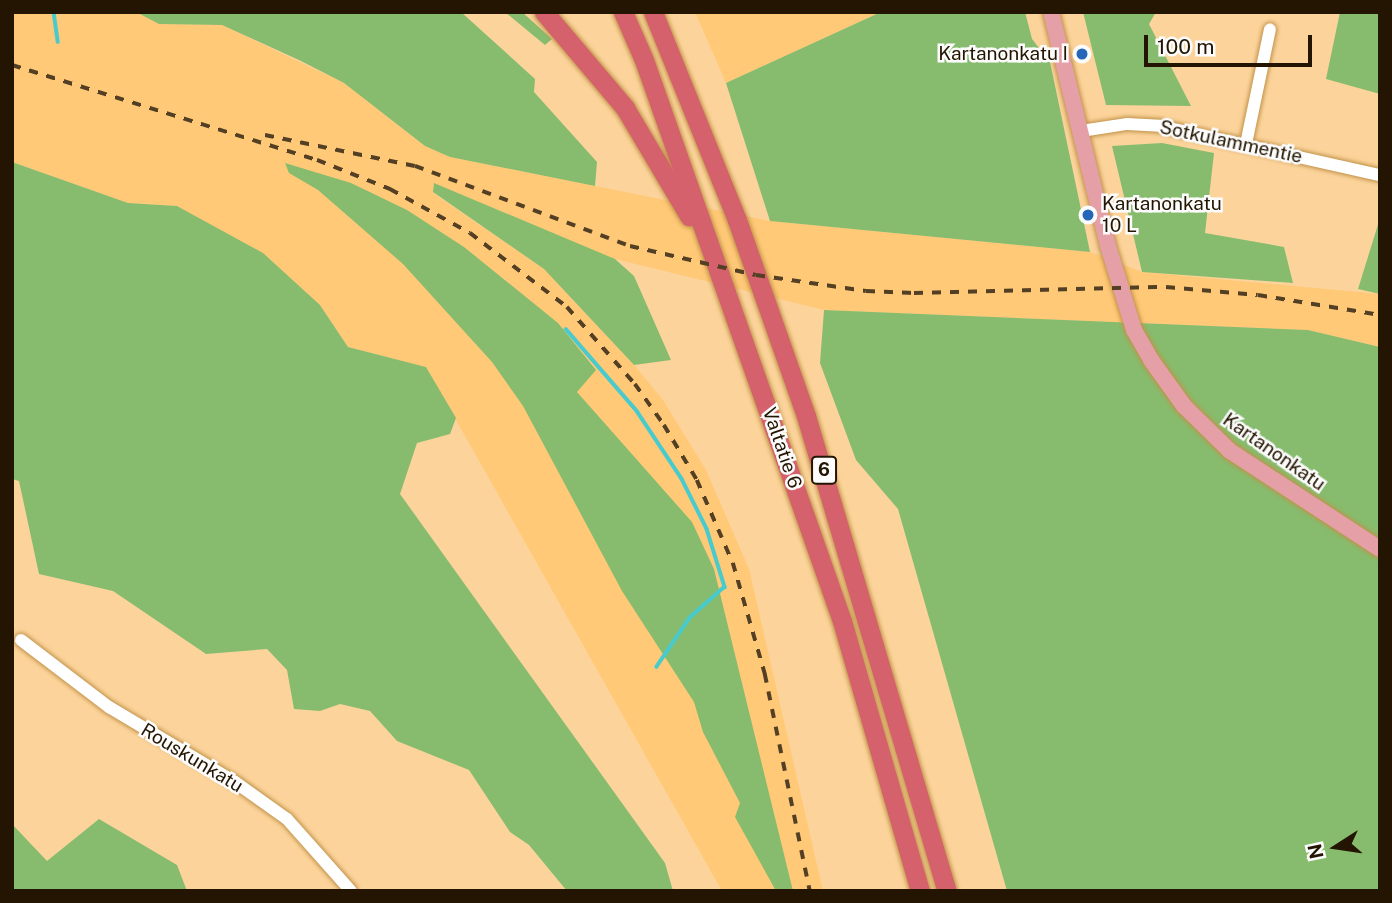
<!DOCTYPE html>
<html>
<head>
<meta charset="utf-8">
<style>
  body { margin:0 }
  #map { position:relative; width:1392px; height:903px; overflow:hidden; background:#fcd49b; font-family:"Public Sans",sans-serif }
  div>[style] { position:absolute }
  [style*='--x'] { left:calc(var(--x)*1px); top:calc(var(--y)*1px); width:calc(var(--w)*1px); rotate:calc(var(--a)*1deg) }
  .built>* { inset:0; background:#ffc977 }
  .green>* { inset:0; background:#87bc6e }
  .stream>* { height:3.5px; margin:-1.75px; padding:0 1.75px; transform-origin:1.75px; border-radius:1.75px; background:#49cbcd }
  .roads { filter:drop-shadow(0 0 2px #c19249) drop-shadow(0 0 2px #c19249) }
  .minor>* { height:12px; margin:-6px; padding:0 6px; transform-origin:6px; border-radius:6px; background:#fff }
  .major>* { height:16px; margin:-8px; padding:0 8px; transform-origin:8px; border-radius:8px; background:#e5a0a7 }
  .highway>* { height:19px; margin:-9.5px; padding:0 9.5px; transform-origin:9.5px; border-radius:9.5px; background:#d4616c }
  .rail>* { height:3.5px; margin-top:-1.75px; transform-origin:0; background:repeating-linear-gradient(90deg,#533f23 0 9px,transparent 0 18px) }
  .dots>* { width:19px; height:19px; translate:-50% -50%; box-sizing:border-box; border:4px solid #fcfcfc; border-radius:50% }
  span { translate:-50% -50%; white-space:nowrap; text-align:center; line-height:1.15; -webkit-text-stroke:5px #fcfcfc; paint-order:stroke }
  .shield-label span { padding:2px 5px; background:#fcfcfc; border:2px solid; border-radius:5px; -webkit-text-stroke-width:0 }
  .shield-label { font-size:18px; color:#231501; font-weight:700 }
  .poi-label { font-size:19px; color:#231501 }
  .right { translate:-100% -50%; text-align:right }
  .left { translate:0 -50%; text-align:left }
  .street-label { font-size:19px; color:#231501 }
  .frame { position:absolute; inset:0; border:14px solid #231501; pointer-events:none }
  .north { position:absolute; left:1301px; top:812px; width:70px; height:70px; -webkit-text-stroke:5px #fcfcfc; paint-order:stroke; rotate:258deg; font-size:19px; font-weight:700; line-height:28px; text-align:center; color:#231501 }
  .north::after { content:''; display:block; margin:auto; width:24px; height:32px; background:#231501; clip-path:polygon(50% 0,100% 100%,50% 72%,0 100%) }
  .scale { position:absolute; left:1144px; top:35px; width:168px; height:32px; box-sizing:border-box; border:4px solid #231501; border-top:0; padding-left:9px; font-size:21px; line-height:24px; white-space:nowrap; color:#231501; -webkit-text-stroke:5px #fcfcfc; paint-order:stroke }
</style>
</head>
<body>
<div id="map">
  <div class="built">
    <div style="clip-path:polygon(12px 12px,136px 12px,160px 24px,222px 25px,344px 83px,425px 146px,450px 157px,770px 221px,1090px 252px,1142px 272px,1380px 294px,1380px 347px,1308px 330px,824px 310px,615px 259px,433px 193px,544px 269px,634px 365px,663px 400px,706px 470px,749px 569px,823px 891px,722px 891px,426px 367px,348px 347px,320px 305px,177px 206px,128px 203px,12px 162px)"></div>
    <div style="clip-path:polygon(695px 12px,881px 12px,726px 83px)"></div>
  </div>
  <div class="green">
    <div style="clip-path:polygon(136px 12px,461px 12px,535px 79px,534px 92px,597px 162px,595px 186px,450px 157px,425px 146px,344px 83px,301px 61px,222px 25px,159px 24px)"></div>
    <div style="clip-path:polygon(505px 12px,522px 12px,552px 39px,545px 45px)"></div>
    <div style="clip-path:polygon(881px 12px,1025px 12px,1032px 39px,1050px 62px,1090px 252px,770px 221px,726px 83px)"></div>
    <div style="clip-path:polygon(1083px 12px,1156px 12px,1149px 24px,1191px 106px,1106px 105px)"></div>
    <div style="clip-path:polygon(1340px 12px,1380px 12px,1380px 94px,1326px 79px)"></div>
    <div style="clip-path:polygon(1162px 143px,1214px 153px,1205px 233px,1284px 247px,1293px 283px,1142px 272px,1112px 146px)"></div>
    <div style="clip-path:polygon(12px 162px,128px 203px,177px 206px,263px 253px,320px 305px,348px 347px,426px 367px,456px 418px,450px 434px,417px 443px,400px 494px,665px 863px,673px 891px,567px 891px,529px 845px,510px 832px,469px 770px,397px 741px,370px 711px,340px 704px,320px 711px,294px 709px,287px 670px,267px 649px,206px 654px,113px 591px,39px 574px,19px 481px,12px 479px)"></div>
    <div style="clip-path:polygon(285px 163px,351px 183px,407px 210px,464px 247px,558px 323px,596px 370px,577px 392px,692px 522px,714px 569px,793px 891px,776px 891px,735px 817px,740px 803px,703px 732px,694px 702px,622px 591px,523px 406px,492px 362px,403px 264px,318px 190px,289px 173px)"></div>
    <div style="clip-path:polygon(434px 183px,615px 259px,634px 276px,671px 360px,634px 365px,544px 269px,433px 192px)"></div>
    <div style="clip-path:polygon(1380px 218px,1380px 294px,1358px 289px)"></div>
    <div style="clip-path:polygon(824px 310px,1308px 330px,1380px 347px,1380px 891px,1007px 891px,898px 509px,856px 460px,820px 363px)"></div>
    <div style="clip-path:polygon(99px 819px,177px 865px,187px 891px,12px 891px,12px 824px,47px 861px)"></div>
  </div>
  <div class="stream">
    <div style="--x:54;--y:12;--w:30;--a:82"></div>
    <div style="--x:566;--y:329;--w:108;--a:49.1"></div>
    <div style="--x:637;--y:411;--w:82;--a:56.5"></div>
    <div style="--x:682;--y:479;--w:56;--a:63.4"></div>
    <div style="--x:707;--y:529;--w:61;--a:72.8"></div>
    <div style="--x:725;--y:587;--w:47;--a:138.5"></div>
    <div style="--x:690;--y:618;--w:59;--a:124"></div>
  </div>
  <div class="roads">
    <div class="minor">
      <div style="--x:1081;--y:131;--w:47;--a:-8.7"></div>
      <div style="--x:1127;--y:124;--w:33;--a:3"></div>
      <div style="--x:1160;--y:126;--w:225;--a:12.6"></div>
      <div style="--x:1246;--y:144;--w:117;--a:-78.2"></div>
      <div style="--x:21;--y:640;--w:111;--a:37.3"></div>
      <div style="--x:109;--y:707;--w:147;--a:30.8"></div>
      <div style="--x:235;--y:782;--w:64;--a:35.4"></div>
      <div style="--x:287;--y:819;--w:96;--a:48.4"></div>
    </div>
    <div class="major">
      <div style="--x:1051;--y:12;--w:241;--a:76.3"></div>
      <div style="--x:1108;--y:246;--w:88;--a:72.8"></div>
      <div style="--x:1134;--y:330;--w:34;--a:60"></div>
      <div style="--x:1151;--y:360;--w:57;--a:54.3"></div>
      <div style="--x:1184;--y:406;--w:64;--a:44.4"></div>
      <div style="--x:1230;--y:451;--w:179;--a:33.2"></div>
    </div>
    <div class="highway">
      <div style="--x:544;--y:12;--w:126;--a:49.8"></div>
      <div style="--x:625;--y:108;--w:126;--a:59.3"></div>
      <div style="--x:623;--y:12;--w:52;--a:66.4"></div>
      <div style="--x:644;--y:60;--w:595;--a:70.56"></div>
      <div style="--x:842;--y:621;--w:281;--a:73.9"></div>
      <div style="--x:653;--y:12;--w:224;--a:68"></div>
      <div style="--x:737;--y:220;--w:208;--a:70.6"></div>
      <div style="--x:806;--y:416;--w:495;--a:73.5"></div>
    </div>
  </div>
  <div class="rail">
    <div style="--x:12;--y:65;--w:319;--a:17.3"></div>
    <div style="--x:317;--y:160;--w:79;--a:21.7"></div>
    <div style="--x:390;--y:189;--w:91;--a:28.8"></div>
    <div style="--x:470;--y:233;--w:122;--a:37.3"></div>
    <div style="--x:567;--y:307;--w:103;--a:48.6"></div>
    <div style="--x:635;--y:384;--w:50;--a:54.7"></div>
    <div style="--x:664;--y:425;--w:64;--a:59"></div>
    <div style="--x:697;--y:480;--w:90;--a:66.6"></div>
    <div style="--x:733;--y:563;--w:116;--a:73.9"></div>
    <div style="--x:765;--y:674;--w:222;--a:78.3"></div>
    <div style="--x:265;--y:135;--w:153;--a:11.7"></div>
    <div style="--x:415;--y:166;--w:229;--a:20.4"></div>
    <div style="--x:630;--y:246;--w:129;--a:13"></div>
    <div style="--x:756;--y:275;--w:111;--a:8.3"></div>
    <div style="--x:866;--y:291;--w:48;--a:2.4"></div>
    <div style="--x:914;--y:293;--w:252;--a:-1.4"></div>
    <div style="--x:1166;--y:287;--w:92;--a:5"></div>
    <div style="--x:1258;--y:295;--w:124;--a:9.3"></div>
  </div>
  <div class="dots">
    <div style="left:1082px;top:54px;background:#2666b8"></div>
    <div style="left:1088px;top:215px;background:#2666b8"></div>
  </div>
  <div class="shield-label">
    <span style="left:824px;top:470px">6</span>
  </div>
  <div class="poi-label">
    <span class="right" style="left:1068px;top:54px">Kartanonkatu I</span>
    <span class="left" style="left:1102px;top:215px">Kartanonkatu<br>10 L</span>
  </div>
  <div class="street-label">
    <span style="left:1231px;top:142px;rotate:12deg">Sotkulammentie</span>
    <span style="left:782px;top:448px;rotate:71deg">Valtatie 6</span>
    <span style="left:1274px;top:452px;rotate:35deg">Kartanonkatu</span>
    <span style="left:192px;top:758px;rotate:31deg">Rouskunkatu</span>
  </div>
  <div class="frame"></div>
  <div class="north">N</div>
  <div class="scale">100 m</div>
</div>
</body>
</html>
